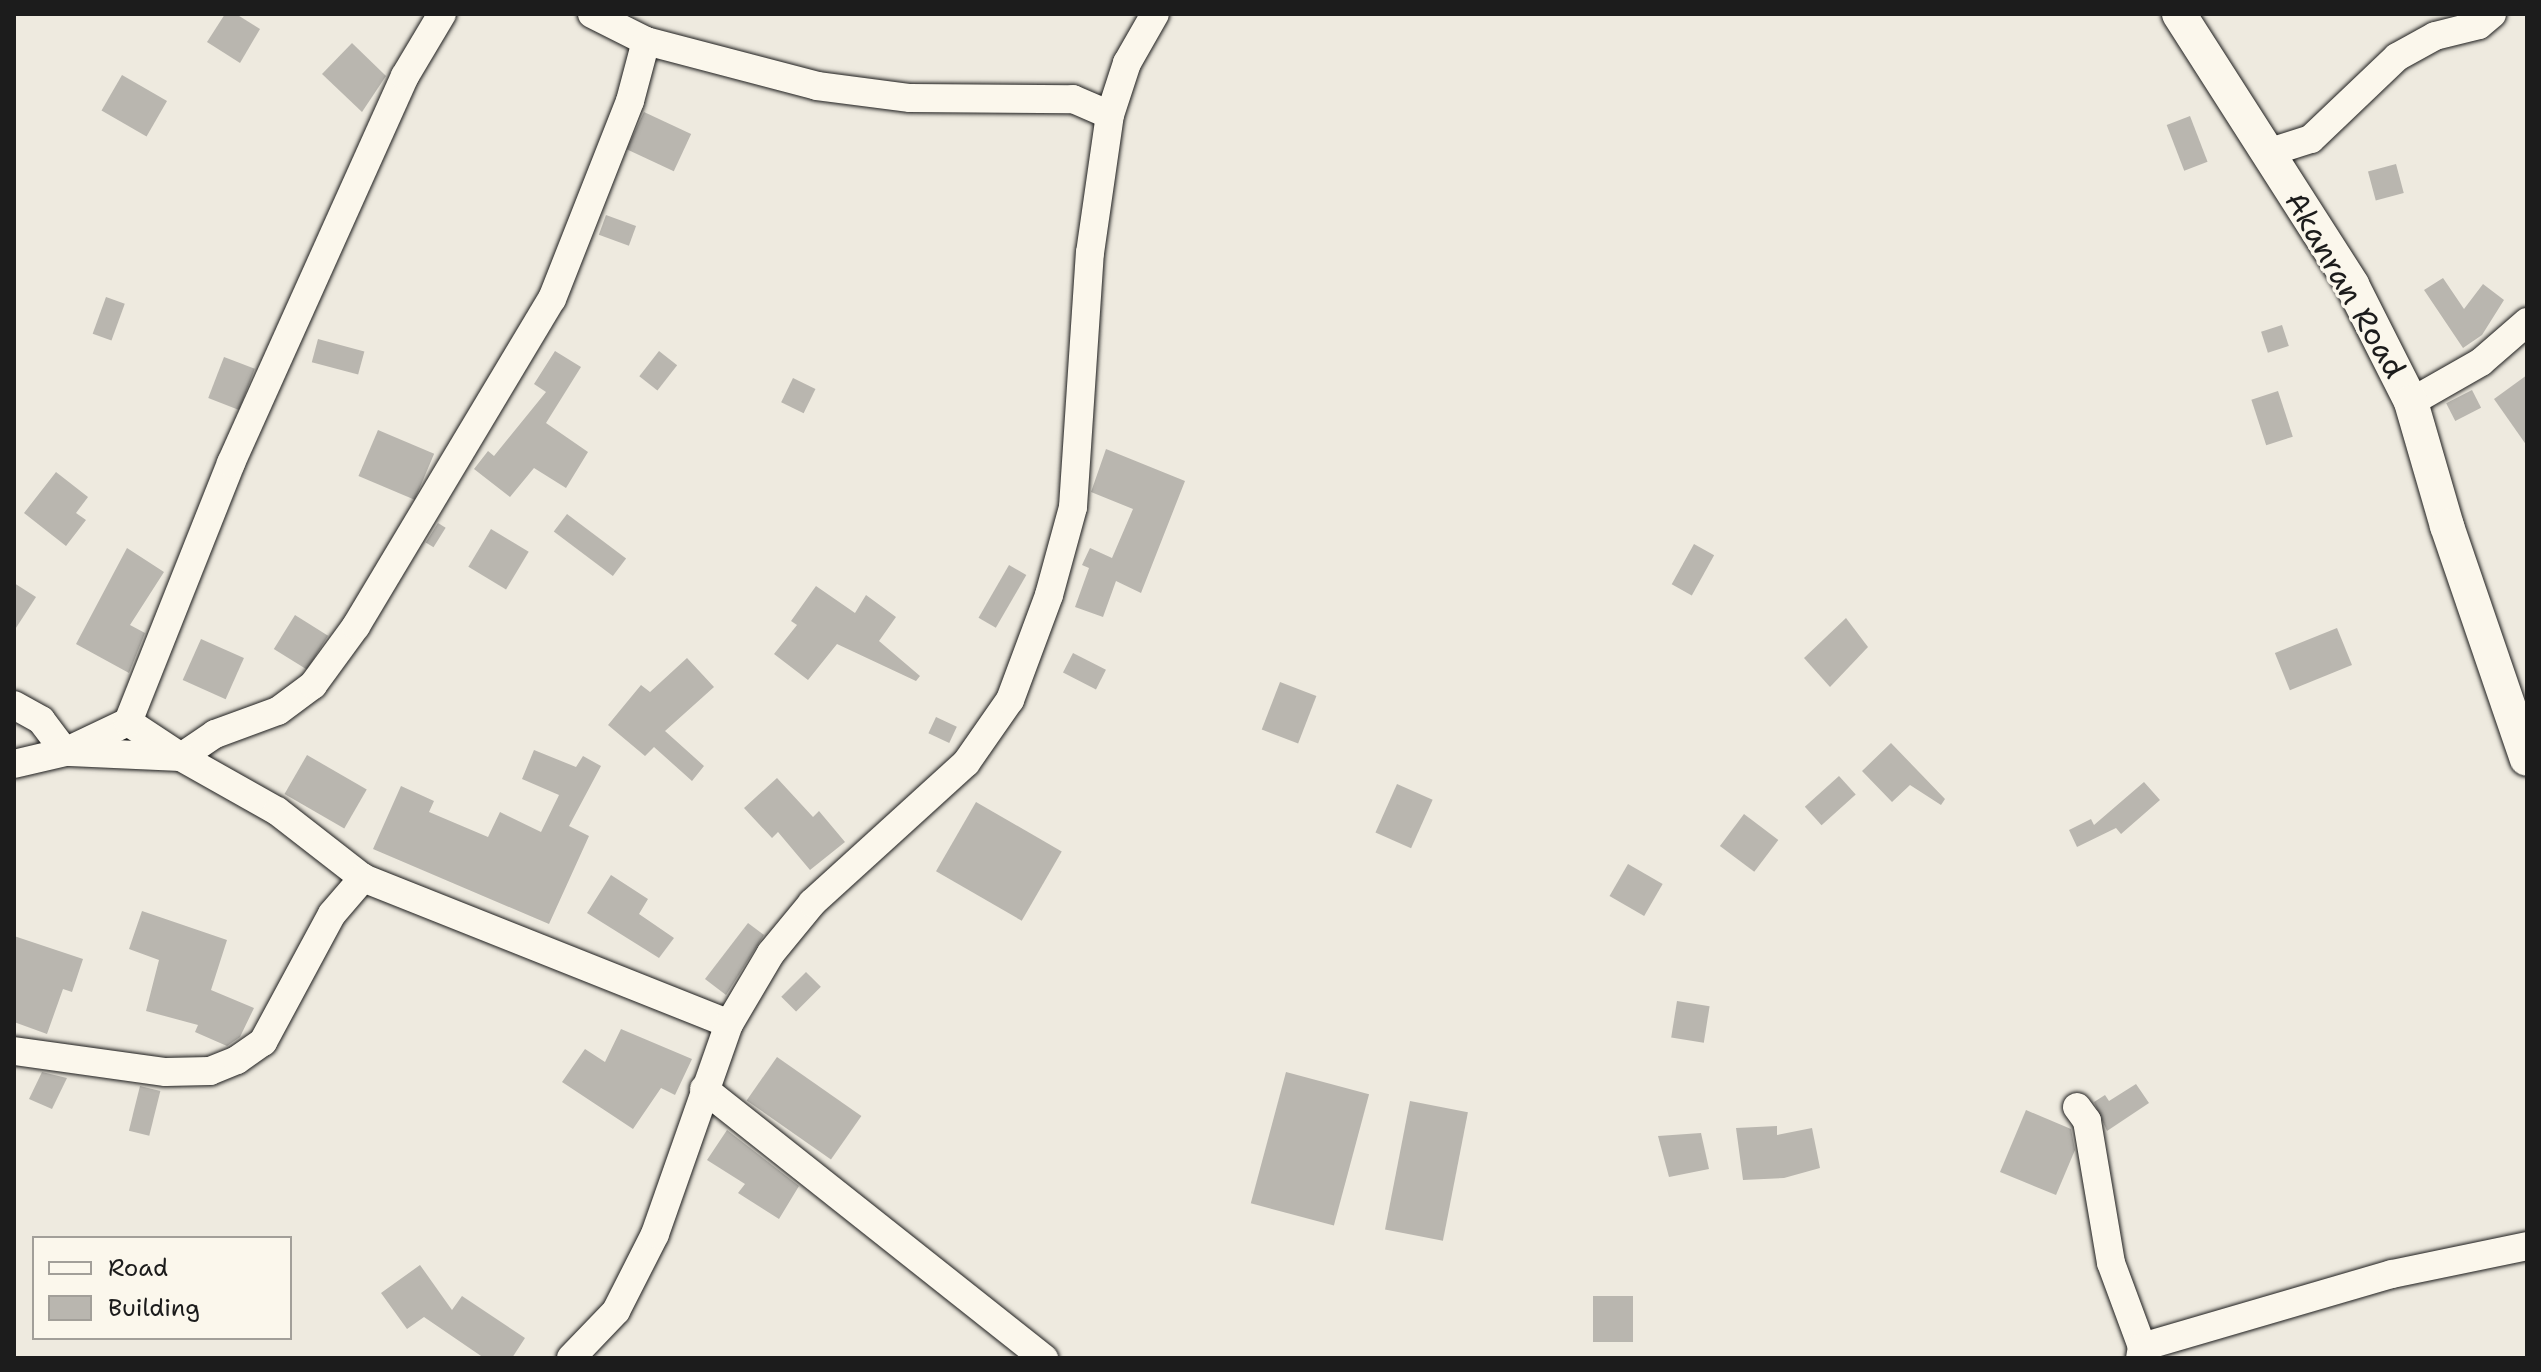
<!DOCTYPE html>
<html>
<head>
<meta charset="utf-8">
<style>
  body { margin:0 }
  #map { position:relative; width:2541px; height:1372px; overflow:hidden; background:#eeeadf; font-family:"Shantell Sans",sans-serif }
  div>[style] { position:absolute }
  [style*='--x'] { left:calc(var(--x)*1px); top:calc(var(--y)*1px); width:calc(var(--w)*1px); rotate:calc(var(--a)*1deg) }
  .building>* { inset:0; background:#b9b6af; transform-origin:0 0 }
  .roads { filter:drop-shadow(0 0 2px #1c1c1c) drop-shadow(0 0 2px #1c1c1c) }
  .minor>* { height:28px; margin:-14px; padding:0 14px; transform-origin:14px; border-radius:14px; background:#fbf7ec }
  .major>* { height:34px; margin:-17px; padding:0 17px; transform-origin:17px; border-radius:17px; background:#fbf7ec }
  span { translate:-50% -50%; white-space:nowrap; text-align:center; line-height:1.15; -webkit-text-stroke:7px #fbf7ec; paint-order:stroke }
  .street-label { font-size:30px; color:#1c1c1c }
  .frame { position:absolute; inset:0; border:16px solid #1c1c1c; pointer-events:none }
  .legend { position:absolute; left:32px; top:1236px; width:260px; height:104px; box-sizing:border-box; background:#fbf7ec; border:2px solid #a29f99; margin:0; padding:10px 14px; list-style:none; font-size:24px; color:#1c1c1c }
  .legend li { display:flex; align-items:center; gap:16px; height:40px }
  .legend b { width:40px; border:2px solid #a29f99 }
</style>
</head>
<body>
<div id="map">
  <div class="building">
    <div style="clip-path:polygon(225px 14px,236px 14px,260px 29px,240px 63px,207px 42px)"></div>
    <div style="clip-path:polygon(352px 43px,386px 76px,362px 112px,322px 74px)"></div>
    <div style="left:122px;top:75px;width:52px;height:41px;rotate:30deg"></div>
    <div style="left:644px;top:112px;width:52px;height:41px;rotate:25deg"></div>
    <div style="left:2190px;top:116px;width:49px;height:25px;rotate:69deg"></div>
    <div style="left:2396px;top:164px;width:30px;height:29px;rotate:75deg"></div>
    <div style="left:606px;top:215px;width:32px;height:21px;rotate:20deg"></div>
    <div style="clip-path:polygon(2443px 278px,2464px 309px,2483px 284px,2504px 300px,2482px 335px,2463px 348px,2424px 290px)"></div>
    <div style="left:106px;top:297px;width:20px;height:39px;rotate:20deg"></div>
    <div style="left:2282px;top:325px;width:22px;height:22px;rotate:72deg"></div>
    <div style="left:318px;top:339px;width:48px;height:24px;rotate:15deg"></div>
    <div style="clip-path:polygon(555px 351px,581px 367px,546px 423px,588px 452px,566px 488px,534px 468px,510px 497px,474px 469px,488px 451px,494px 456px,546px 392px,534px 384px)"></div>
    <div style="left:659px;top:351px;width:23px;height:32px;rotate:38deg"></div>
    <div style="left:224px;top:357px;width:33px;height:44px;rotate:21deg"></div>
    <div style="clip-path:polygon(2527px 375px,2527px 446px,2494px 399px)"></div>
    <div style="left:793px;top:378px;width:25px;height:27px;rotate:26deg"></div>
    <div style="left:2472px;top:390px;width:20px;height:29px;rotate:63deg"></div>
    <div style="left:2278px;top:391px;width:48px;height:28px;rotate:72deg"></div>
    <div style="left:378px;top:430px;width:61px;height:50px;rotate:23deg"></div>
    <div style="clip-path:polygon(1106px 449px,1185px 481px,1141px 593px,1116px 581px,1103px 617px,1075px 607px,1089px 568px,1082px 565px,1090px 548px,1112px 558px,1133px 509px,1091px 492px)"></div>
    <div style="clip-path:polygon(56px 472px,88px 497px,76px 513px,86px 520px,66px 546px,24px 513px)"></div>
    <div style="left:567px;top:514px;width:74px;height:22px;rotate:37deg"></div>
    <div style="left:438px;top:523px;width:9px;height:23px;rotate:32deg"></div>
    <div style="left:491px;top:529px;width:44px;height:44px;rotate:31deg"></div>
    <div style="left:1694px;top:544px;width:23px;height:46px;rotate:29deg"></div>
    <div style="clip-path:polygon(127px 548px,164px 572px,130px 625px,145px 633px,129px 673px,76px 644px)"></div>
    <div style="left:1009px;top:565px;width:20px;height:61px;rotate:30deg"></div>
    <div style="clip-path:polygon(14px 583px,36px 597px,14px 631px)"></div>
    <div style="clip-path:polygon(816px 586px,855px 613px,866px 595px,896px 617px,879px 641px,920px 676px,916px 681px,837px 644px,808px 680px,774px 654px,797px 625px,791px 621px)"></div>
    <div style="left:295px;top:615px;width:39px;height:40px;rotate:32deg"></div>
    <div style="clip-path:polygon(1846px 618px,1868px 647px,1830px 687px,1804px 658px)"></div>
    <div style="left:2337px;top:628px;width:40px;height:67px;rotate:68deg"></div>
    <div style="left:201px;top:639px;width:47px;height:45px;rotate:24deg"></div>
    <div style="left:1073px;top:653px;width:37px;height:22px;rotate:27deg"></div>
    <div style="clip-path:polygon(687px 658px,714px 687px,665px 731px,704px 766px,692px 781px,654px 747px,645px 756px,608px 725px,641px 685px,650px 692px)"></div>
    <div style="left:1280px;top:682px;width:39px;height:51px;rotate:21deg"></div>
    <div style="left:936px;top:717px;width:23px;height:18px;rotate:25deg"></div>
    <div style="clip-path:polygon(1891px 743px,1945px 799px,1941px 805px,1910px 785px,1892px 802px,1862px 771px)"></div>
    <div style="clip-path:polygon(534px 750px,576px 767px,583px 756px,601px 766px,569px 826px,589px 836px,549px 924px,373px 849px,401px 786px,434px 801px,429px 812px,488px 837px,500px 812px,541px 832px,559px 795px,522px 779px)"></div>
    <div style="left:307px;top:755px;width:69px;height:45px;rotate:30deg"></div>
    <div style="left:1839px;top:776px;width:25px;height:46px;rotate:48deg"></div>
    <div style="clip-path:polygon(777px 778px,813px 817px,819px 811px,845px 842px,810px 870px,778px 832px,772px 838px,744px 808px)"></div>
    <div style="clip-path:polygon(2144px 782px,2160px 800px,2121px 834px,2116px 828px,2077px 847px,2069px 830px,2091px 819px,2094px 825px)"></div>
    <div style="left:1397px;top:784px;width:39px;height:53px;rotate:24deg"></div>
    <div style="left:976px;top:802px;width:99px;height:80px;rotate:30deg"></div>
    <div style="left:1744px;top:814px;width:43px;height:40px;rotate:37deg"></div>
    <div style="left:1628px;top:864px;width:40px;height:37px;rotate:30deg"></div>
    <div style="clip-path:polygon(611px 875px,648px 899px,639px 914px,674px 938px,659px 958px,587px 913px)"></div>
    <div style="clip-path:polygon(142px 911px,227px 940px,211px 990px,254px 1008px,240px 1037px,227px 1046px,195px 1032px,198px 1025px,146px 1011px,159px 960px,129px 949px)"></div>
    <div style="clip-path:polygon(748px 923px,764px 935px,726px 995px,705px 979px)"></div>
    <div style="clip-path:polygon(14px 936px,83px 959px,72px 992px,63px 989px,47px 1034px,14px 1022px)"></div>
    <div style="left:806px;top:972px;width:21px;height:35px;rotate:45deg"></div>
    <div style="left:1677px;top:1001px;width:33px;height:37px;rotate:9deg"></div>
    <div style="clip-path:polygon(621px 1029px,692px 1059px,675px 1095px,661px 1088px,633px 1129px,562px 1082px,585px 1049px,605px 1062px)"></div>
    <div style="left:777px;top:1057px;width:103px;height:53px;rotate:35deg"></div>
    <div style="clip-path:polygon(42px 1072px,67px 1078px,52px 1109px,29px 1099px)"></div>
    <div style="left:1286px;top:1072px;width:86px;height:136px;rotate:15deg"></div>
    <div style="clip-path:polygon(2136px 1084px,2149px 1103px,2107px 1131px,2094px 1102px,2105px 1095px,2109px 1101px)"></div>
    <div style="left:140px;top:1086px;width:21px;height:46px;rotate:14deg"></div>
    <div style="left:1410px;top:1101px;width:59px;height:131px;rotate:11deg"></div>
    <div style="clip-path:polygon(2026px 1110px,2071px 1129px,2075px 1150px,2056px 1195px,2000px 1172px)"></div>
    <div style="clip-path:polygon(1777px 1126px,1777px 1135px,1812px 1128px,1820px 1168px,1784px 1178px,1743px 1180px,1736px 1128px)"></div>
    <div style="clip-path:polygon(727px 1130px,799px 1186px,779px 1219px,738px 1193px,745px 1184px,707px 1160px)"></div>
    <div style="clip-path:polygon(1701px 1133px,1709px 1169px,1669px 1177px,1658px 1136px)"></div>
    <div style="clip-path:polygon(420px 1265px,452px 1310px,462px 1296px,525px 1338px,512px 1358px,484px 1358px,424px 1317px,407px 1329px,381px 1293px)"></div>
    <div style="left:1593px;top:1296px;width:40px;height:46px"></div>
  </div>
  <div class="roads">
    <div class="minor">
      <div style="--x:592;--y:14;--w:60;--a:26.6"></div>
      <div style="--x:646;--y:41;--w:177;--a:14.7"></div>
      <div style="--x:817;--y:86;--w:94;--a:7.4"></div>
      <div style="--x:910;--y:98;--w:163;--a:0.4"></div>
      <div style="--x:1073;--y:99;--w:40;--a:23.4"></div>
      <div style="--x:2267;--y:153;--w:46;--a:-17.7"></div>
      <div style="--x:2311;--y:139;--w:119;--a:-43.6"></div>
      <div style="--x:2397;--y:57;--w:43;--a:-28.9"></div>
      <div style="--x:2435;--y:36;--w:45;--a:-14"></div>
      <div style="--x:2479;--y:25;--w:17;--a:-40"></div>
      <div style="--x:2411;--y:402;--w:81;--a:-29.7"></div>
      <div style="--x:2481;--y:362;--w:61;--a:-41"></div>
      <div style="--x:14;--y:705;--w:31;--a:29"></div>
      <div style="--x:41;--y:720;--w:40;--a:53"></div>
      <div style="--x:65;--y:752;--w:52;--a:166.8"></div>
      <div style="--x:128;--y:722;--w:64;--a:33.4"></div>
      <div style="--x:181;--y:757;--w:41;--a:-34.1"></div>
      <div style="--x:215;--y:734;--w:67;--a:-20.1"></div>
      <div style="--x:278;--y:711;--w:44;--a:-36.6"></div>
      <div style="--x:313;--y:685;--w:73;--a:-53.9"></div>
      <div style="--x:356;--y:626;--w:381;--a:-59.1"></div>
      <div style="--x:552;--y:299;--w:213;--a:-68.5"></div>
      <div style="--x:630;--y:101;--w:62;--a:-75.1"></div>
      <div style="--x:65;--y:752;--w:70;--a:-25.5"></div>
      <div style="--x:128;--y:722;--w:279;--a:-68.3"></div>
      <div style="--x:231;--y:463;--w:424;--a:-65.8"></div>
      <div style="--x:405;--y:76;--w:72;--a:-59.2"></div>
      <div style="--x:70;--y:752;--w:111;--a:2.6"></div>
      <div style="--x:181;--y:757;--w:110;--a:29.4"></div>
      <div style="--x:277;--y:811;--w:109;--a:37.9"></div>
      <div style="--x:14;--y:1051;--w:153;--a:7.9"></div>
      <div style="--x:166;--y:1072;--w:44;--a:-1.3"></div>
      <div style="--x:210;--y:1071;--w:29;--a:-22"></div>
      <div style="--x:237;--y:1060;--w:32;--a:-35"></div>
      <div style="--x:263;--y:1042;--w:145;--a:-61.7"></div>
      <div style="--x:332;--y:914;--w:48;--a:-49.3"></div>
      <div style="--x:363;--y:878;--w:394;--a:21.7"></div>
      <div style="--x:704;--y:1089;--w:434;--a:38.4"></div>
      <div style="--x:2077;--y:1107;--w:17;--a:54"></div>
      <div style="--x:2087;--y:1121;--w:144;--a:80.4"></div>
      <div style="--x:2111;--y:1263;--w:90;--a:69.7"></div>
      <div style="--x:2142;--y:1347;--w:11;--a:100"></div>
      <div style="--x:2142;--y:1347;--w:260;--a:-16.3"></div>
      <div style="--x:2392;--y:1274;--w:138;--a:-11.7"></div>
      <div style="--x:571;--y:1358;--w:65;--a:-46.2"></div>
      <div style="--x:616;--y:1311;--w:86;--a:-63.1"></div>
      <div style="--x:655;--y:1234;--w:223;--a:-70.6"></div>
      <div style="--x:729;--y:1024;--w:82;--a:-59.4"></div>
      <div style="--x:771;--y:953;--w:65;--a:-50.6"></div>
      <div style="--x:812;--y:903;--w:208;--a:-42.3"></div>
      <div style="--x:966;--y:763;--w:77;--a:-55.1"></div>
      <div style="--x:1010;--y:700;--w:112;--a:-69.6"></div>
      <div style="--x:1049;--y:595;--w:91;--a:-74.7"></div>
      <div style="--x:1073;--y:507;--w:255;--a:-86.2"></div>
      <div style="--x:1090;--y:253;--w:139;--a:-81.8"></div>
      <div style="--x:1110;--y:115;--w:55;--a:-71.9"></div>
      <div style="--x:1127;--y:63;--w:56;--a:-60.3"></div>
    </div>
    <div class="major">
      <div style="--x:2179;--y:14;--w:322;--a:57.4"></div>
      <div style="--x:2352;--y:285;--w:131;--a:63.2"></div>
      <div style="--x:2411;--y:402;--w:129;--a:73.8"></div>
      <div style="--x:2447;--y:526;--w:246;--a:71.1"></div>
    </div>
  </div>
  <div class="street-label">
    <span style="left:2345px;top:285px;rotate:60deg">Akanran Road</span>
  </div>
  <div class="frame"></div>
  <ul class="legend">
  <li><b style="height:10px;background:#fbf7ec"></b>Road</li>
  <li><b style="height:22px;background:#b9b6af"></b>Building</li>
  </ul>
</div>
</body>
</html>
